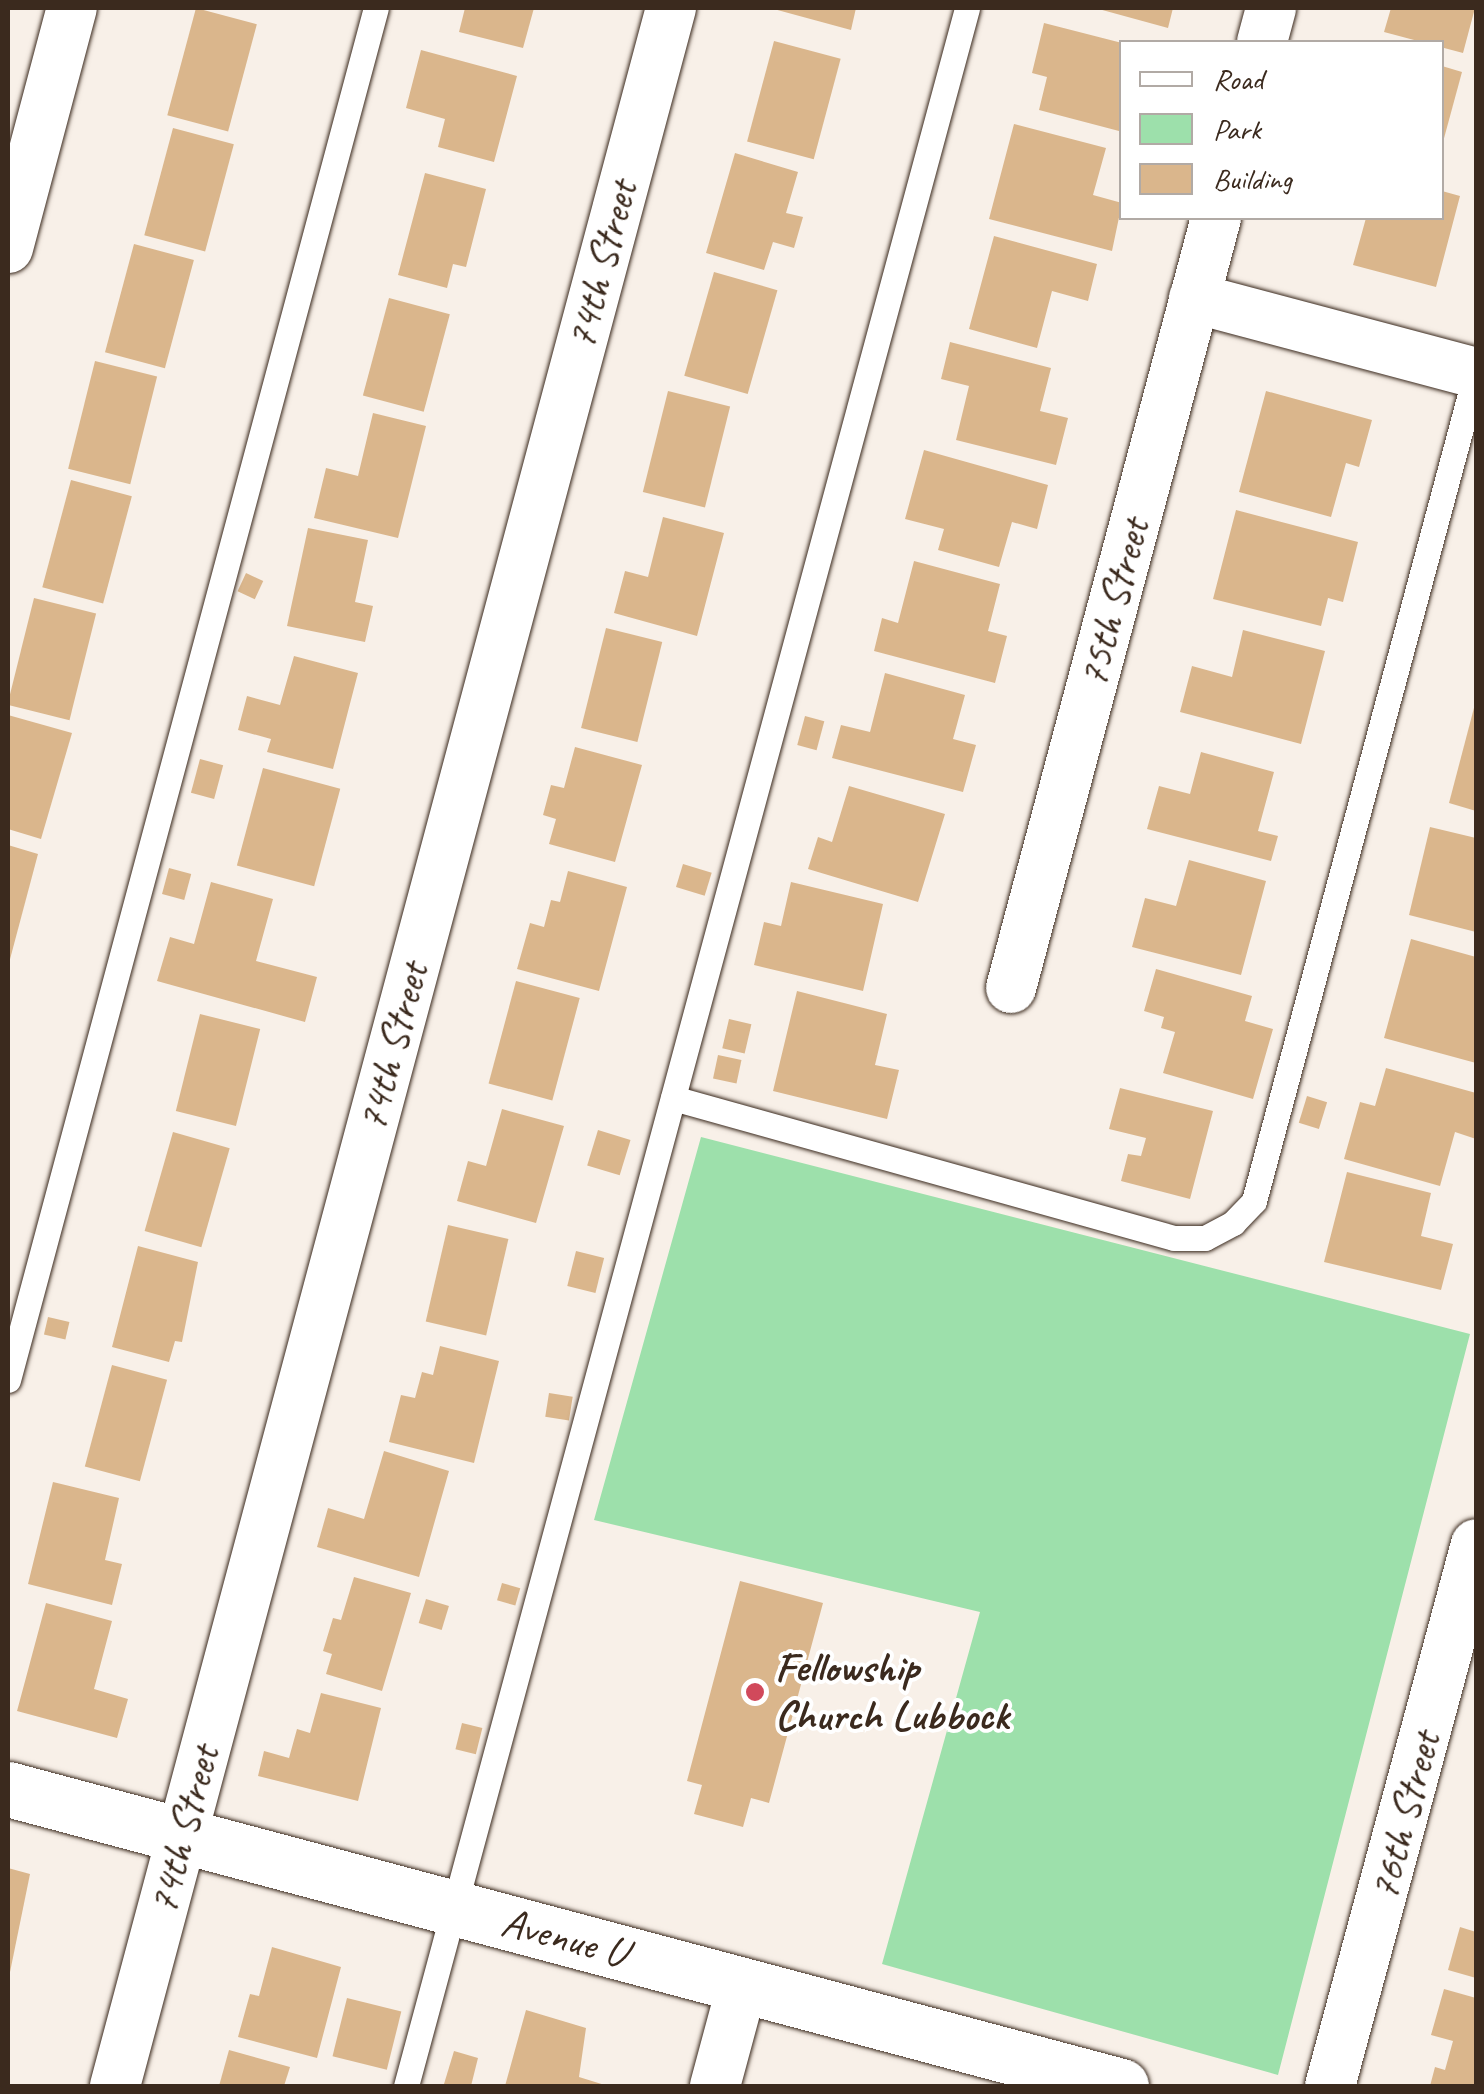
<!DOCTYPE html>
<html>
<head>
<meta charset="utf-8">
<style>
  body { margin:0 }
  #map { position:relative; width:1484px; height:2094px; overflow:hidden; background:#f8f0e8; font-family:Caveat,sans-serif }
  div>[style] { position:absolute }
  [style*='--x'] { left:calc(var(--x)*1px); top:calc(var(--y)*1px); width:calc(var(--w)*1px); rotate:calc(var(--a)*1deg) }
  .green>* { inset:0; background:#9de0ab }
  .building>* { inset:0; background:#dab68c; transform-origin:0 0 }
  .roads { filter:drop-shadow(0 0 2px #3b2a1e) drop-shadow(0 0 2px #3b2a1e) }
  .service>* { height:25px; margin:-12.5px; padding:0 12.5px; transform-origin:12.5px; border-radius:12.5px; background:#fff }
  .minor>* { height:50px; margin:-25px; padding:0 25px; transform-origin:25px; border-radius:25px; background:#fff }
  .tertiary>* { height:55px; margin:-27.5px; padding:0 27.5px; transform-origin:27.5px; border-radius:27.5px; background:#fff }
  .dots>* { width:28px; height:28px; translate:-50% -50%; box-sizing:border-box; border:5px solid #fff; border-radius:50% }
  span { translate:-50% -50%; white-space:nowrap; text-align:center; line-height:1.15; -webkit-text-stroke:8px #fff; paint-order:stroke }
  .street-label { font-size:42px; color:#3b2a1e }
  .poi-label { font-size:42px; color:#3b2a1e; font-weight:700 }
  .left { translate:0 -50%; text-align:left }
  .frame { position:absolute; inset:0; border:10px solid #3b2a1e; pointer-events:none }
  .legend { position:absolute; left:1119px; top:40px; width:325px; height:180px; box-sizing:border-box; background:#fff; border:2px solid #b1aaa5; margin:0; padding:12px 18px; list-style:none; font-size:30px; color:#3b2a1e }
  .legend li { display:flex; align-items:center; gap:20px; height:50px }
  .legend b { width:50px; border:2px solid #b1aaa5 }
</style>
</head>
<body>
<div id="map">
  <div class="green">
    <div style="clip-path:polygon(701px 1137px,1470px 1334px,1278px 2075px,882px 1964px,980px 1612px,594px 1520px)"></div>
  </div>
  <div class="building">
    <div style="left:196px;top:8px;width:63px;height:111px;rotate:15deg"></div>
    <div style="clip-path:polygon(465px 8px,534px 8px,523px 48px,459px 32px)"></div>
    <div style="clip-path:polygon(770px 8px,856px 8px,851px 30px)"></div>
    <div style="clip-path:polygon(1095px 8px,1173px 8px,1168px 28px)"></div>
    <div style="clip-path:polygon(1391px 8px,1475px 8px,1463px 53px,1384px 32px)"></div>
    <div style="clip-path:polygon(1044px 23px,1122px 43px,1119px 131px,1039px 110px,1047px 77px,1032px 73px)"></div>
    <div style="left:774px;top:41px;width:69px;height:104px;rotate:15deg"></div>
    <div style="clip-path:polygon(421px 50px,517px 76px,494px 162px,438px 147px,445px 119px,406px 108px)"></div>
    <div style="clip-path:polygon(1442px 66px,1462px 72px,1443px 142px,1442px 142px)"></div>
    <div style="clip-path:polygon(1014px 124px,1106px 148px,1093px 195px,1122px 203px,1112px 251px,989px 219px)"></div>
    <div style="left:173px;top:128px;width:63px;height:111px;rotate:15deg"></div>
    <div style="clip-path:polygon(735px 153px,798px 172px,786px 213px,803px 217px,794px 248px,773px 242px,764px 270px,706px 253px)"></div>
    <div style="clip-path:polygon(425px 173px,486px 189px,466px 267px,453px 264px,447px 288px,398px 275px)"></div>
    <div style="clip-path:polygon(1442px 191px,1460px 196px,1436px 287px,1353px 265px,1366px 218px,1442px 218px)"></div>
    <div style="clip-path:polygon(994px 236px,1097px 264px,1088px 301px,1052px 291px,1037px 348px,969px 329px)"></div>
    <div style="left:134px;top:244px;width:62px;height:112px;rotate:15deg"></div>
    <div style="left:714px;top:272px;width:66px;height:108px;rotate:16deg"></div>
    <div style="left:389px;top:298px;width:63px;height:101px;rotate:15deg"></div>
    <div style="clip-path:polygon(950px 342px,1051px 368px,1040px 411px,1068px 418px,1056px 465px,956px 440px,969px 386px,941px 379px)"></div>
    <div style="left:95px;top:361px;width:64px;height:111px;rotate:14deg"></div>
    <div style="left:668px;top:391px;width:64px;height:104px;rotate:14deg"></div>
    <div style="clip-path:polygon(1266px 391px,1372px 420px,1359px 467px,1346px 463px,1331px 517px,1239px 492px)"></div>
    <div style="clip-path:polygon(373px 413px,426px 426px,398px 538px,314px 518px,326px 468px,358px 476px)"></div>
    <div style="clip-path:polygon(924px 450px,1048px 485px,1037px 529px,1012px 522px,999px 567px,938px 550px,944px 529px,905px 519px)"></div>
    <div style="left:71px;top:480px;width:63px;height:111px;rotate:15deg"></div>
    <div style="clip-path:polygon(1236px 510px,1358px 542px,1343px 602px,1328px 598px,1321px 626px,1213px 599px)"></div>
    <div style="clip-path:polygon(663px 517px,724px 533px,697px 636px,614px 613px,625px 571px,648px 577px)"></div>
    <div style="clip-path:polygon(308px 528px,368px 540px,355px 602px,373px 606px,365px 642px,287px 626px)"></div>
    <div style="clip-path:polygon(914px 561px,1000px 584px,988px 631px,1007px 636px,995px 683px,874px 651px,882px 618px,898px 623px)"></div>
    <div style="left:246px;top:573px;width:19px;height:20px;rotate:25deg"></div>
    <div style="left:34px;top:598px;width:64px;height:110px;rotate:14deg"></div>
    <div style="left:606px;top:628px;width:58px;height:103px;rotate:14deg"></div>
    <div style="clip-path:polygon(1243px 630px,1325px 651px,1301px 744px,1180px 712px,1192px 666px,1232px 677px)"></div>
    <div style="clip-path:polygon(294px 656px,358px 673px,333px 769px,267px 752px,271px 739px,238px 730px,247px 696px,280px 705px)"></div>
    <div style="clip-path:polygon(885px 673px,965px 695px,953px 739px,976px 745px,963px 792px,832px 758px,841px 725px,870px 732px)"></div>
    <div style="clip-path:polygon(1475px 704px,1476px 704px,1476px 811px,1449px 803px)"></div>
    <div style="clip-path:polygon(8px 715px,72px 733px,41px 839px,8px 829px)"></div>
    <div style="left:805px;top:716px;width:20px;height:30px;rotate:15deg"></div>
    <div style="clip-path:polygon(575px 747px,642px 765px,615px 862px,549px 844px,556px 819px,543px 815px,551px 785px,564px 788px)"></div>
    <div style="clip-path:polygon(1201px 752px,1274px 772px,1258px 831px,1278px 836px,1271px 861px,1147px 829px,1159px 786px,1190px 794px)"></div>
    <div style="left:200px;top:759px;width:24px;height:35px;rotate:15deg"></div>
    <div style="left:263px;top:768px;width:80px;height:101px;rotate:15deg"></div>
    <div style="clip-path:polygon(849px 786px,945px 814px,918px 902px,808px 869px,818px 837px,832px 842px)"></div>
    <div style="clip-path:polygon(1430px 827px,1476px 838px,1476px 932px,1409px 915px)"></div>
    <div style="clip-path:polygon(8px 845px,38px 854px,9px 963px,8px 963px)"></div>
    <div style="clip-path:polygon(1189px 860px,1266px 881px,1241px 975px,1132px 947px,1145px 898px,1176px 906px)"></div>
    <div style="left:683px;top:864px;width:30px;height:24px;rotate:17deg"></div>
    <div style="left:169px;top:868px;width:23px;height:27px;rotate:15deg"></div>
    <div style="clip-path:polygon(568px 871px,627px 887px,599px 991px,517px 969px,530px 923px,544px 927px,551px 900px,560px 902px)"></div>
    <div style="clip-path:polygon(211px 882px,273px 899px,256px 961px,317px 977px,305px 1022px,157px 981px,170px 937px,194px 944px)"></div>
    <div style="clip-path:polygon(791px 882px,883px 904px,863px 991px,754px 965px,764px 922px,781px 926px)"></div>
    <div style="clip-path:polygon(1411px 939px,1476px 957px,1476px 1063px,1384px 1038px)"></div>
    <div style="clip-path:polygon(1156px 969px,1252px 996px,1245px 1021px,1273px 1029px,1253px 1099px,1163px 1073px,1175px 1032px,1161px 1028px,1164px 1017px,1144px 1011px)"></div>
    <div style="left:516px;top:981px;width:66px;height:106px;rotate:15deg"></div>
    <div style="clip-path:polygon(797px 991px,887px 1014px,875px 1065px,899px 1070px,887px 1119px,773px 1091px)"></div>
    <div style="left:200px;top:1014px;width:62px;height:100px;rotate:14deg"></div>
    <div style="left:729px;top:1019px;width:23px;height:30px;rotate:13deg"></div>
    <div style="left:718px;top:1055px;width:24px;height:24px;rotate:12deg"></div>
    <div style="clip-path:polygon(1386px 1068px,1476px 1093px,1476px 1139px,1455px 1132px,1440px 1186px,1344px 1159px,1360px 1102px,1375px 1106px)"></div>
    <div style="clip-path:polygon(1120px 1088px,1213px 1111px,1190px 1199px,1121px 1181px,1128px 1154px,1141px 1156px,1146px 1138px,1109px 1129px)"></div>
    <div style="left:1307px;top:1096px;width:21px;height:28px;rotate:17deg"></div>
    <div style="clip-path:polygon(502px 1109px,564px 1126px,536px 1223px,457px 1201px,468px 1161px,486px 1166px)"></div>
    <div style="left:598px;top:1130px;width:34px;height:37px;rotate:17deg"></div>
    <div style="left:173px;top:1132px;width:59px;height:103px;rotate:16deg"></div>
    <div style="clip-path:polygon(1347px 1172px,1431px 1193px,1421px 1236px,1453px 1244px,1441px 1290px,1324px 1262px)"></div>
    <div style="left:448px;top:1225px;width:62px;height:99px;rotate:13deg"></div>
    <div style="clip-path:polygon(138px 1246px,198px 1262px,182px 1342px,175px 1341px,169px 1362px,112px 1347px)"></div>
    <div style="left:576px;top:1251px;width:29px;height:36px;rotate:14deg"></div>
    <div style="left:48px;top:1317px;width:22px;height:18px;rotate:13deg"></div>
    <div style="clip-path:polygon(440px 1346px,499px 1361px,474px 1463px,389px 1442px,401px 1395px,415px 1398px,422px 1372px,433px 1375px)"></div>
    <div style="left:112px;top:1365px;width:57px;height:105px;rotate:15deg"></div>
    <div style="left:549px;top:1393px;width:24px;height:24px;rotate:9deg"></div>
    <div style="clip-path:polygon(384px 1451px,449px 1471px,419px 1577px,317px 1547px,328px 1508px,364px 1519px)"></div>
    <div style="clip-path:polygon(53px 1482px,119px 1498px,105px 1560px,122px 1564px,112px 1605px,28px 1584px)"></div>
    <div style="clip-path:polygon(354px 1577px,411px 1593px,382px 1691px,326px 1674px,332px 1654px,323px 1651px,333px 1618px,341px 1620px)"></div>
    <div style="clip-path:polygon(740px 1581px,823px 1603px,769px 1803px,751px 1798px,743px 1827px,694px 1814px,702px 1785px,687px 1781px)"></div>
    <div style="left:502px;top:1583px;width:19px;height:18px;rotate:16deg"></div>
    <div style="left:426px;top:1599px;width:24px;height:25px;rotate:17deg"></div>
    <div style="clip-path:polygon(46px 1603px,112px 1621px,94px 1689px,128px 1699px,117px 1738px,17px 1711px)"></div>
    <div style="clip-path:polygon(321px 1693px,381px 1708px,358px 1801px,258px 1776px,264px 1751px,289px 1758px,297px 1729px,310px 1733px)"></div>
    <div style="left:462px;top:1723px;width:21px;height:27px;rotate:14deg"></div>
    <div style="clip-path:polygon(8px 1868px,30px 1874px,9px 1977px,8px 1977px)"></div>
    <div style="clip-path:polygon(1460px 1927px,1476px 1932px,1476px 1978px,1448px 1970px)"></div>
    <div style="clip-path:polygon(272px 1947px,341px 1967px,317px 2058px,238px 2037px,250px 1994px,259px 1996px)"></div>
    <div style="clip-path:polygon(1444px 1989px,1476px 1998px,1476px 2086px,1430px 2086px,1435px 2067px,1445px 2070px,1453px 2041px,1431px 2035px)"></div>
    <div style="left:347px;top:1998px;width:56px;height:60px;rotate:14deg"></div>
    <div style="clip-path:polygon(526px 2010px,586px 2028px,579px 2077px,608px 2086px,505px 2086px)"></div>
    <div style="clip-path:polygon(229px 2050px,290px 2067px,284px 2086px,219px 2086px)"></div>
    <div style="clip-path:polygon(454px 2051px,478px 2058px,471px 2086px,444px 2084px)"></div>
  </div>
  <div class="roads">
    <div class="service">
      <div style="--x:673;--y:1098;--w:520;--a:15.61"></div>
      <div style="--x:1174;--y:1238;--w:31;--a:0"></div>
      <div style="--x:1205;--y:1238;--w:32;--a:-28"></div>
      <div style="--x:1233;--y:1223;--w:30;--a:-46"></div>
      <div style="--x:1254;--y:1201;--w:858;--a:-75.01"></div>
      <div style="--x:8;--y:1380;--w:1420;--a:-74.99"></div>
      <div style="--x:406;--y:2086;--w:2152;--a:-74.89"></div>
    </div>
    <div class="minor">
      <div style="--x:1262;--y:42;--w:35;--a:-75"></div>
      <div style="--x:8;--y:248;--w:248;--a:-75.1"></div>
      <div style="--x:1194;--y:298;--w:292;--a:14.9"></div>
      <div style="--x:1011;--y:988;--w:797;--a:-75.09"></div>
      <div style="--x:115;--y:2086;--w:2151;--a:-75.02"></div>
      <div style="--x:715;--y:2086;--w:104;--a:-74.9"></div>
      <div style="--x:1330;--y:2086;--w:561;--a:-74.92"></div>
    </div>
    <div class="tertiary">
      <div style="--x:8;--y:1789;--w:1152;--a:14.94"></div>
    </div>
  </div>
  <div class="dots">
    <div style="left:755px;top:1692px;background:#d1495b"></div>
  </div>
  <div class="street-label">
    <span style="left:602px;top:265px;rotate:-75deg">74th Street</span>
    <span style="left:1114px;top:603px;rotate:-75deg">75th Street</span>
    <span style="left:393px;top:1047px;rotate:-75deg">74th Street</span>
    <span style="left:1405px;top:1816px;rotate:-75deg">76th Street</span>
    <span style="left:184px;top:1830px;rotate:-75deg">74th Street</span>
    <span style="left:564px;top:1938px;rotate:15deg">Avenue U</span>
  </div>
  <div class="poi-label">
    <span class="left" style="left:775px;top:1692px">Fellowship<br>Church Lubbock</span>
  </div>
  <div class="frame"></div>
  <ul class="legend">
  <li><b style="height:12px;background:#fff"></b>Road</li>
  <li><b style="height:28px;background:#9de0ab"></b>Park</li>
  <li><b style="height:28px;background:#dab68c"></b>Building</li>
  </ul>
</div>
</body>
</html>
